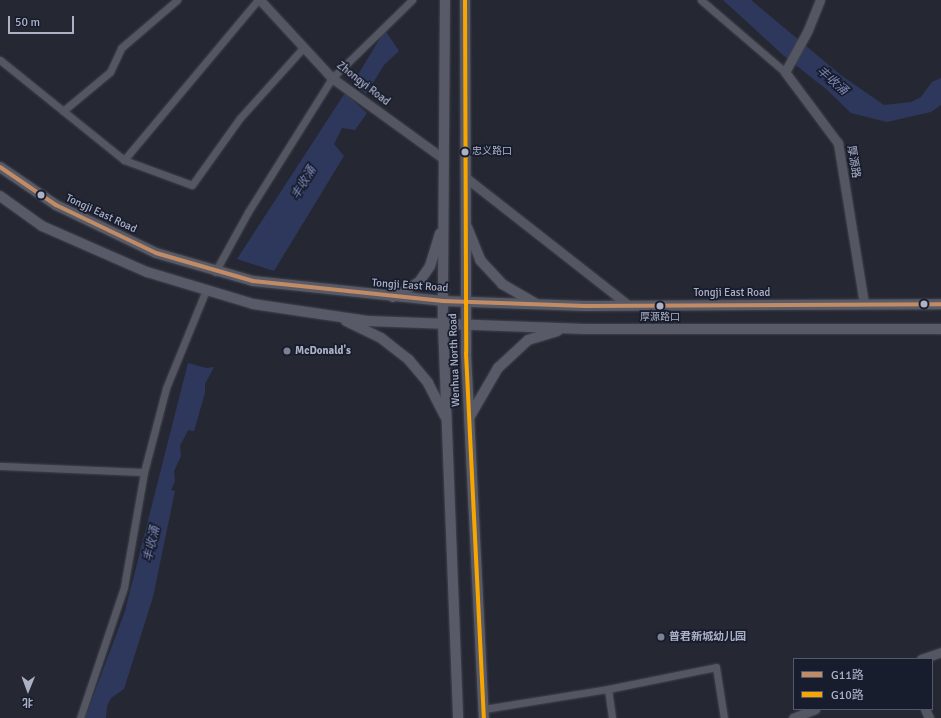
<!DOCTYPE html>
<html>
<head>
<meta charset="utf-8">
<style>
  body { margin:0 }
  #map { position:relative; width:941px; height:718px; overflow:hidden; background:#252833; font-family:Signika,"Noto Sans SC",sans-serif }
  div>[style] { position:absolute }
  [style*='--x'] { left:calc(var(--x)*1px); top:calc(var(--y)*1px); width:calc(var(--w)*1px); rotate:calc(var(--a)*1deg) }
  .water>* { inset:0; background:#2e385c }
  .roads { filter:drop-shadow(0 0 1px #41434c) drop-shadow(0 0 1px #41434c) }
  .minor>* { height:7px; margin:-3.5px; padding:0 3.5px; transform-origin:3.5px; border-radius:3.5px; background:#545762 }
  .tertiary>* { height:9px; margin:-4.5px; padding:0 4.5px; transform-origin:4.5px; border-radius:4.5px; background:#545762 }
  .secondary>* { height:10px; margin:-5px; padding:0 5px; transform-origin:5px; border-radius:5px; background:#585b67 }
  .bus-1>* { height:4px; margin:-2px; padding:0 2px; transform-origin:2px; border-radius:2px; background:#c18c65 }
  .bus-2>* { height:4px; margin:-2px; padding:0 2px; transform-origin:2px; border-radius:2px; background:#f7a600 }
  .dots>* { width:11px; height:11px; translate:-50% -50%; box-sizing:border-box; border:2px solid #181d2e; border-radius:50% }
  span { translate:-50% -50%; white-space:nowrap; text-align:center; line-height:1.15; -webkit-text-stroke:3.5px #181d2e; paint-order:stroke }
  .bus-label { font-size:10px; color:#adb1c6 }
  .left { translate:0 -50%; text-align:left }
  .street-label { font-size:11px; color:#adb1c6 }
  .poi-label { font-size:11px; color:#adb1c6; font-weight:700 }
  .water-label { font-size:12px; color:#7a87b5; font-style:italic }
  .legend { position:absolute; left:793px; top:658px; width:140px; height:52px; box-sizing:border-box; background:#181d2e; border:1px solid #54586b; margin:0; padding:5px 7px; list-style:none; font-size:12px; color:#adb1c6 }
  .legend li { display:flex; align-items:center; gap:8px; height:20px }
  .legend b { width:20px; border:1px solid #54586b }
  .north { position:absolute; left:8px; top:670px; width:40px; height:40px; -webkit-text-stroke:3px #181d2e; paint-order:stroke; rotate:181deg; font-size:11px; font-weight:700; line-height:16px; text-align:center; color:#adb1c6 }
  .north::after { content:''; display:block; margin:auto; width:14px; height:18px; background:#adb1c6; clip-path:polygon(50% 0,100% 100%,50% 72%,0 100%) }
  .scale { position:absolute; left:8px; top:16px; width:66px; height:18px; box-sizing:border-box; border:2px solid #adb1c6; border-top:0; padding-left:5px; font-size:12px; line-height:14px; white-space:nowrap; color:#adb1c6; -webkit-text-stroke:3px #181d2e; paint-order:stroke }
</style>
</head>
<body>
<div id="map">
  <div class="water">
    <div style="clip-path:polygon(723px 0,751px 0,842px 76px,884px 105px,911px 102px,921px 97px,932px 82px,941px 78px,941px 105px,931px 112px,887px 122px,851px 113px,826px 89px,783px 55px)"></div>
    <div style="clip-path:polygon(385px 30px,399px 51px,384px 65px,366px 94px,353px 83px)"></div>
    <div style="clip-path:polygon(345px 93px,367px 113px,355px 130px,342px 128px,334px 144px,344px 156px,274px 271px,237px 259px)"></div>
    <div style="clip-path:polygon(188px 363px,206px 368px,214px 367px,205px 384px,205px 393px,194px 431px,188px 430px,180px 446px,181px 456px,174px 471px,175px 481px,171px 490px,175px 491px,153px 597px,124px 689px,111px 698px,107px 706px,106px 718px,85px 718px,125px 611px)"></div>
  </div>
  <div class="roads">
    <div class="minor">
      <div style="--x:701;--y:0;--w:111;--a:40.6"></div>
      <div style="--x:0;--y:60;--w:159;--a:38.9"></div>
      <div style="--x:124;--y:160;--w:72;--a:20.2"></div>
      <div style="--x:192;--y:185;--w:82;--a:-54.4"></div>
      <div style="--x:240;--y:118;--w:96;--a:-48"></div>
      <div style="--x:63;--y:111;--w:61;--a:-39.7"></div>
      <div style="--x:110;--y:72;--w:26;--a:-65"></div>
      <div style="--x:121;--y:48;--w:74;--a:-40.6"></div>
      <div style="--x:124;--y:160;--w:209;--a:-50.1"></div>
      <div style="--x:215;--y:272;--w:68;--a:-61.2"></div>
      <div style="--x:248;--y:212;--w:158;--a:-57.9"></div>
      <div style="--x:332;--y:78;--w:112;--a:-44.3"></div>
      <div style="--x:0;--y:466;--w:144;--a:2.4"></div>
      <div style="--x:608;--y:689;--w:29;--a:82"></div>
      <div style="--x:484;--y:709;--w:126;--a:-9.2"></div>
      <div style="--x:608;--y:689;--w:110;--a:-11.5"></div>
      <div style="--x:716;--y:667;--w:52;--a:81.1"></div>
      <div style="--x:80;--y:718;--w:138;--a:-71.4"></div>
      <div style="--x:124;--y:587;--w:117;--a:-80.1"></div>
      <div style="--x:144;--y:472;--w:87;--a:-75.3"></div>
      <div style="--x:166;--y:388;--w:106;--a:-67.8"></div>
    </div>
    <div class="tertiary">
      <div style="--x:260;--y:0;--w:106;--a:47.3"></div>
      <div style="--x:332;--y:78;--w:138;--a:35.9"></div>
      <div style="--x:820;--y:0;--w:32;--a:112"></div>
      <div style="--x:808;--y:30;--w:48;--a:118.7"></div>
      <div style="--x:785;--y:72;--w:89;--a:53.3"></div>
      <div style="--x:838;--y:143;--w:163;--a:80.8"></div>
      <div style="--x:465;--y:177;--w:207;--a:38.1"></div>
      <div style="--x:921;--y:659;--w:21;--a:-19"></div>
      <div style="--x:925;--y:709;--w:10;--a:66"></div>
      <div style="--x:793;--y:718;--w:24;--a:-22"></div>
    </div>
    <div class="secondary">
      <div style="--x:445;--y:0;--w:324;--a:90.4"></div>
      <div style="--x:443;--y:324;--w:394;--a:87.8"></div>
      <div style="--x:465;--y:0;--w:353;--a:89.8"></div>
      <div style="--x:466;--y:353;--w:365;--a:87.2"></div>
      <div style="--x:0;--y:167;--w:68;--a:34.2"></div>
      <div style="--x:56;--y:205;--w:111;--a:25.6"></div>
      <div style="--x:156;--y:253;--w:101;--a:16.1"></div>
      <div style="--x:253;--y:281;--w:191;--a:6"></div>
      <div style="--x:443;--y:301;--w:142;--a:2"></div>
      <div style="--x:585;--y:306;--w:356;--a:-0.3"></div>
      <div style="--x:0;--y:196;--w:52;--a:35.5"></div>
      <div style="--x:42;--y:226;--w:115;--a:23.7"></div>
      <div style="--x:147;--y:272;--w:111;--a:16.8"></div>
      <div style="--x:253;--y:304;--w:116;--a:8.4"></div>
      <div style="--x:368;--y:321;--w:217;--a:2.1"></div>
      <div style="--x:585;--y:329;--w:356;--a:0"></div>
      <div style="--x:467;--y:227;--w:35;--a:68"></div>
      <div style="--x:480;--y:260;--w:33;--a:47"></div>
      <div style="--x:502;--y:284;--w:38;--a:30"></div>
      <div style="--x:393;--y:297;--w:30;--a:-30"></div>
      <div style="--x:419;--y:282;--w:19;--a:-55"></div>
      <div style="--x:430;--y:266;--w:34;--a:-73"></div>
      <div style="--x:346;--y:321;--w:39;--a:26"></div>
      <div style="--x:381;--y:338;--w:36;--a:38"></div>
      <div style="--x:409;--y:360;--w:30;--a:50"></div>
      <div style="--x:428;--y:383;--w:37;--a:63"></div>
      <div style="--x:469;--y:418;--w:58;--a:-59.9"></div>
      <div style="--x:498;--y:368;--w:41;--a:-43"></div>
      <div style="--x:528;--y:340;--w:31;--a:-17"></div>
    </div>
  </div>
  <div class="bus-1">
    <div style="--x:0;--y:167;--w:68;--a:34.2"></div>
    <div style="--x:56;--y:205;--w:111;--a:25.6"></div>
    <div style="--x:156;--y:253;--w:101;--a:16.1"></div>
    <div style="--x:253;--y:281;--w:191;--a:6"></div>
    <div style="--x:443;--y:301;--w:142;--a:2"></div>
    <div style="--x:585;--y:306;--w:356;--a:-0.3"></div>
  </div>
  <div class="bus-2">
    <div style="--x:465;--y:0;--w:353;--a:89.8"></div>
    <div style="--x:466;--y:353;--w:365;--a:87.2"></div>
  </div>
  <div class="dots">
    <div style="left:465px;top:152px;background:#adb1c6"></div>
    <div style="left:41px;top:195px;background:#adb1c6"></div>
    <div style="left:924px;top:304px;background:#adb1c6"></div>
    <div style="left:660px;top:306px;background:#adb1c6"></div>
    <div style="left:287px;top:351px;background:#7d8193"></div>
    <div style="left:661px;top:637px;background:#7d8193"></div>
  </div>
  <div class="bus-label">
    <span class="left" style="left:472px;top:152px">忠义路口</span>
    <span style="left:660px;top:318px">厚源路口</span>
  </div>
  <div class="street-label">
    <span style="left:363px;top:84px;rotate:38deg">Zhongyi Road</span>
    <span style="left:853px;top:162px;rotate:81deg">厚源路</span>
    <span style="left:101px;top:214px;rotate:25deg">Tongji East Road</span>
    <span style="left:410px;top:286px;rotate:4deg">Tongji East Road</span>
    <span style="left:732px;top:293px">Tongji East Road</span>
    <span style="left:455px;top:360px;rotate:-92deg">Wenhua North Road</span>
  </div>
  <div class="poi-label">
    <span class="left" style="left:295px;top:351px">McDonald's</span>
    <span class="left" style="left:669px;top:637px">普君新城幼儿园</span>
  </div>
  <div class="water-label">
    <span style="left:832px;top:81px;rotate:41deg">丰收涌</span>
    <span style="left:304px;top:183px;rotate:-59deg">丰收涌</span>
    <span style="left:152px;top:544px;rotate:-77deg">丰收涌</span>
  </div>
  <ul class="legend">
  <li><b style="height:5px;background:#c18c65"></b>G11路</li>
  <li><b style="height:5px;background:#f7a600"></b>G10路</li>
  </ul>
  <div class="north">北</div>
  <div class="scale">50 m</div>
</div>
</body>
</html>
